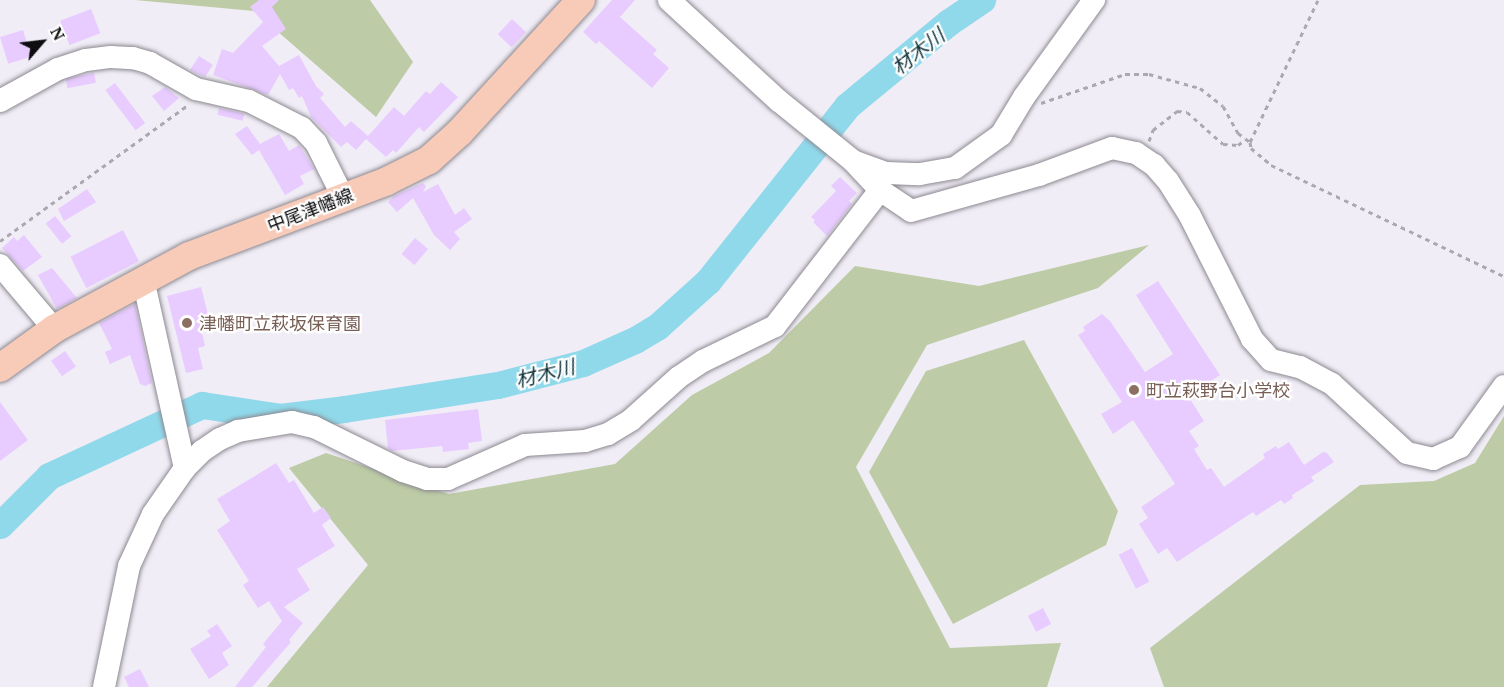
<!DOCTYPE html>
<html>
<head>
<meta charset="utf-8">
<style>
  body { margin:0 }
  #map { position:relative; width:1504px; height:687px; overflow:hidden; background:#f1edf6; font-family:"PT Serif","Noto Sans JP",serif }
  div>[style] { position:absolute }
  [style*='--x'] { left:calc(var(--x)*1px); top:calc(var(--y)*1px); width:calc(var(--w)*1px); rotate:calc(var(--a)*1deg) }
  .green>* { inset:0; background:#bdcba6 }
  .river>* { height:27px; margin:-13.5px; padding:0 13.5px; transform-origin:13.5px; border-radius:13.5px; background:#90d9eb }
  .building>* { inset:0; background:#e8cbff; transform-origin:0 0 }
  .path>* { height:3px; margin-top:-1.5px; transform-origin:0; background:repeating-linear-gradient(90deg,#aba8af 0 4.5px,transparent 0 9px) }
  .roads { filter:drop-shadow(0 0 2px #8c8991) drop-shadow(0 0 2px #8c8991) }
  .minor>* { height:22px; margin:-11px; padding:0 11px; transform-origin:11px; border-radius:11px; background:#fff }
  .major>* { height:28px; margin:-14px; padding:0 14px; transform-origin:14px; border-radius:14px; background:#f8cbb9 }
  .dots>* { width:16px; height:16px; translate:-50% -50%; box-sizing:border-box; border:3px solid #fff; border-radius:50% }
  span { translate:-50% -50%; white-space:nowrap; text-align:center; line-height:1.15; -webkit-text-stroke:4.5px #fff; paint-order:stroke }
  .street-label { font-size:18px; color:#0e0d10 }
  .education-label { font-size:18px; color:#785e54 }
  .left { translate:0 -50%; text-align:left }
  .water-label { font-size:20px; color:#11343c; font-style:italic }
  .north { position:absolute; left:12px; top:12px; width:60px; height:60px; -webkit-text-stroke:4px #fff; paint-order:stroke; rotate:62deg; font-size:16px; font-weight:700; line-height:24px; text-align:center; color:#0e0d10 }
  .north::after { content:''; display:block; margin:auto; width:21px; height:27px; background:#0e0d10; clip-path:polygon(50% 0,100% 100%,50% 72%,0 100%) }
</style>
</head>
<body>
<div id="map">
  <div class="green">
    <div style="clip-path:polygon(135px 0,370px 0,413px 62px,376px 117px,254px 11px)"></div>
    <div style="clip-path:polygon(1149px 245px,1098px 288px,927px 345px,856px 467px,950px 648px,1061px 643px,1047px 687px,267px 687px,368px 565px,289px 468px,326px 453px,449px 494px,615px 464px,692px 395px,769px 353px,855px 266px,979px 286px)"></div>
    <div style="clip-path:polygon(1024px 340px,1118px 511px,1106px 545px,953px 624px,869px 472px,926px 371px)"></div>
    <div style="clip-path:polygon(1504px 416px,1504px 687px,1164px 687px,1150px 648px,1360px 485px,1434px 481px,1475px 463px)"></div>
  </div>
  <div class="river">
    <div style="--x:0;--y:525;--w:69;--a:-45"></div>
    <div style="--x:49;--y:476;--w:169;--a:-24.9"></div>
    <div style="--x:202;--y:405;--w:79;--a:8.7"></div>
    <div style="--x:280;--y:417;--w:64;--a:-7.1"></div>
    <div style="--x:344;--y:409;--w:156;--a:-8.9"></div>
    <div style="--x:498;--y:385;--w:88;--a:-14.5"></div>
    <div style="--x:583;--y:363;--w:57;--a:-23.9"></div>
    <div style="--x:635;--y:340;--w:26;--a:-31"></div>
    <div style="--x:657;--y:327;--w:69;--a:-42"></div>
    <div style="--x:708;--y:281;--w:223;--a:-51.5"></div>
    <div style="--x:847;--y:106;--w:132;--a:-39.5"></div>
    <div style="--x:949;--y:22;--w:40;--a:-34"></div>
  </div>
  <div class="building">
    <div style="clip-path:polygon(259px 0,279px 0,272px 7px,286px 29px,262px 46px,279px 66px,299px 55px,316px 86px,324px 94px,320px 98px,345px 127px,351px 121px,368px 136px,394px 107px,404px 116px,426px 91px,430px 94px,441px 82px,458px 97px,424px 132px,419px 127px,396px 153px,393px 150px,386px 157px,366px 139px,356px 150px,347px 142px,341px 147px,311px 117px,302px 96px,299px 98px,293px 88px,289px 90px,280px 74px,268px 95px,213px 75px,222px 49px,233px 53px,263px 22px,250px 7px)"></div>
    <div style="clip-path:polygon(612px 0,635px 0,620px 17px,657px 50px,653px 54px,669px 68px,652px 88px,599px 41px,596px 44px,583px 32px)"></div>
    <div style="left:91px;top:9px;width:26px;height:33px;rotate:69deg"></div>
    <div style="left:512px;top:19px;width:19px;height:21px;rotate:43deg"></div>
    <div style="left:23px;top:30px;width:28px;height:24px;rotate:73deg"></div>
    <div style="clip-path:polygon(199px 56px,213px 65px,205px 77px,190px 70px)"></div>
    <div style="left:94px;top:73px;width:10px;height:29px;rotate:79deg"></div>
    <div style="left:115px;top:83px;width:50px;height:12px;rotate:53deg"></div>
    <div style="clip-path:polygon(165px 87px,179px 98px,164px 111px,152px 96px)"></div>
    <div style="left:219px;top:108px;width:26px;height:7px;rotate:13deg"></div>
    <div style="clip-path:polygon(247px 126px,260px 144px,279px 134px,289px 151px,299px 145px,314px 169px,300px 176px,304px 184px,285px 195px,259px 150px,252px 155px,235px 134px)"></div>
    <div style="clip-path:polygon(840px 177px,857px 193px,849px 201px,852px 204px,827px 236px,813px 222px,815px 220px,811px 217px,836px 191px,831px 186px)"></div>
    <div style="clip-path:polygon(423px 183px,426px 186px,423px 192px,438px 184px,455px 215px,464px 208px,472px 219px,454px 232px,460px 239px,450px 250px,434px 235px,413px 198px,397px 212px,388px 202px,394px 196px)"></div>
    <div style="clip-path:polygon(87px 189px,96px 202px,64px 221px,58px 209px)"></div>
    <div style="left:55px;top:216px;width:26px;height:12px;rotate:51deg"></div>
    <div style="left:123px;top:230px;width:35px;height:59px;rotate:63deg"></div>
    <div style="clip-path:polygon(24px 235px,42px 257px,23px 271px,2px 248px,14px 237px,17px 241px)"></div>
    <div style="left:415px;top:238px;width:17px;height:21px;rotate:40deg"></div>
    <div style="clip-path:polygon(52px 268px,77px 298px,57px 309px,38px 275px)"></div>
    <div style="clip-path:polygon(1158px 281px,1220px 375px,1188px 396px,1204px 421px,1189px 431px,1199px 446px,1194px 449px,1207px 470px,1211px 468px,1224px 487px,1265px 458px,1263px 454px,1276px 446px,1278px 449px,1289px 442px,1304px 465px,1323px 452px,1327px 453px,1334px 462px,1311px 477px,1314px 481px,1292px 495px,1293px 498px,1284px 504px,1281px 500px,1256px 516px,1253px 512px,1177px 562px,1167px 548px,1158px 554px,1139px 524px,1148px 518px,1141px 507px,1175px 484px,1133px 420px,1113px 434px,1101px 414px,1122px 402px,1078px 335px,1085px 331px,1083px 327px,1102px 314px,1110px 321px,1145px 372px,1173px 354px,1136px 295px)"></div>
    <div style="clip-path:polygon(201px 287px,210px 322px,200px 324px,205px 346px,198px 348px,203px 369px,186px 373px,167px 296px)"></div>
    <div style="clip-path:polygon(135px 304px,152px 383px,145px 386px,140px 384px,130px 355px,110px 364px,105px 352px,112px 349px,99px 323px)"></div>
    <div style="left:65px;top:351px;width:19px;height:17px;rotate:55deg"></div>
    <div style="clip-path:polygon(0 402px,28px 440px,0 461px)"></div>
    <div style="clip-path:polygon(478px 409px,482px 441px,468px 443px,469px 449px,443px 452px,442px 446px,392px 451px,388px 448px,385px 420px)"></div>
    <div style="clip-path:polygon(276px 463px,289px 483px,294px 480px,314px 513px,323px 507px,331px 518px,322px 525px,335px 546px,297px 569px,310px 590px,284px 607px,303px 623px,289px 640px,291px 642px,252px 687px,235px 687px,266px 647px,263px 644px,282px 621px,269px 601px,258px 608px,243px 585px,249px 581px,217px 530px,230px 521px,217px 499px)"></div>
    <div style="left:1132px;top:548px;width:38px;height:15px;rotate:63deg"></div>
    <div style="left:1043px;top:608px;width:18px;height:17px;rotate:63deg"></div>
    <div style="clip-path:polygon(217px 624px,232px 646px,222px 653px,229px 665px,209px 679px,190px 649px,211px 636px,207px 631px)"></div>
    <div style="clip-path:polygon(140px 669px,149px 687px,129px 687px,124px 677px)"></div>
  </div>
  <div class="path">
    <div style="--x:1041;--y:103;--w:89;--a:-19"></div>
    <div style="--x:1125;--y:74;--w:24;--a:0"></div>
    <div style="--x:1149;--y:74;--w:53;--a:15.4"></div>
    <div style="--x:1200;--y:88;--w:29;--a:38"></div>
    <div style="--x:1223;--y:106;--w:31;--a:61"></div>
    <div style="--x:1238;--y:133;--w:15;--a:37"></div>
    <div style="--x:1250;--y:142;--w:157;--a:-64.4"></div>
    <div style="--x:1149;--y:141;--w:12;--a:-70"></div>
    <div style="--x:1153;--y:130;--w:31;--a:-38"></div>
    <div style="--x:1177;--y:111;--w:10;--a:6"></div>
    <div style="--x:1187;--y:112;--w:48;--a:41.6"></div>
    <div style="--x:1223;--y:144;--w:15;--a:4"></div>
    <div style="--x:1238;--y:145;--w:10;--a:-37"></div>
    <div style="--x:1250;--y:142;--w:6;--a:81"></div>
    <div style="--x:1251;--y:148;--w:26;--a:40"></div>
    <div style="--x:1271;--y:165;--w:258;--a:25.5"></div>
    <div style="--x:0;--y:241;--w:232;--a:-35.9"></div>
  </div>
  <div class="roads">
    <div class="minor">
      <div style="--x:669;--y:0;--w:149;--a:42.6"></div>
      <div style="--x:779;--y:101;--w:95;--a:39"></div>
      <div style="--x:853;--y:161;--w:35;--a:20"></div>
      <div style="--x:886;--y:173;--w:34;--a:2"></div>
      <div style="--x:920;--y:174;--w:36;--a:-10"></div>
      <div style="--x:955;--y:168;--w:57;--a:-35.7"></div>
      <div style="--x:1001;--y:135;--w:44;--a:-58.8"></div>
      <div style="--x:1024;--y:97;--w:120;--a:-54.2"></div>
      <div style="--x:0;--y:101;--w:66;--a:-28.9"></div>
      <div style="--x:58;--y:69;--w:29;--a:-18"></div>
      <div style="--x:86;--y:60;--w:25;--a:-7"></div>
      <div style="--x:111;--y:57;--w:22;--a:3"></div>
      <div style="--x:133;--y:58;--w:18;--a:16"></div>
      <div style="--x:150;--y:63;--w:53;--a:29.5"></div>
      <div style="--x:196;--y:89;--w:54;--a:12.8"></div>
      <div style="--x:249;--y:101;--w:59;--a:27"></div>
      <div style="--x:302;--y:128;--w:21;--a:47"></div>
      <div style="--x:316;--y:143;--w:60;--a:63.4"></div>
      <div style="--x:853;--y:161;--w:40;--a:47"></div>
      <div style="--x:880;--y:190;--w:37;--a:34"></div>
      <div style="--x:911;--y:211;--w:133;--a:-15.7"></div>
      <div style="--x:1039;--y:175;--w:78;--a:-20.3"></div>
      <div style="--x:1112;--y:148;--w:25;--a:12"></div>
      <div style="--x:1136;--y:153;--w:22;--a:34"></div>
      <div style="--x:1154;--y:165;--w:21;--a:49"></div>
      <div style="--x:1168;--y:181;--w:41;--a:57.8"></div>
      <div style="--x:1190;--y:216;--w:138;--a:63.2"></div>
      <div style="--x:1252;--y:339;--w:28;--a:48"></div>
      <div style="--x:1271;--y:360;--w:30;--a:14"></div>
      <div style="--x:1300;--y:367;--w:36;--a:28"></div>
      <div style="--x:1332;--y:384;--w:102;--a:42.6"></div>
      <div style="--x:1407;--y:453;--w:27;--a:13"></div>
      <div style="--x:1433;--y:459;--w:30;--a:-24"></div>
      <div style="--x:1460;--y:447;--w:75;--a:-54.2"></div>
      <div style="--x:0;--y:265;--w:84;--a:49.8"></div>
      <div style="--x:143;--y:279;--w:194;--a:77.5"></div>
      <div style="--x:104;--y:687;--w:124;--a:-78.3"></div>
      <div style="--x:129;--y:566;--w:57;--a:-65.2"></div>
      <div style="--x:153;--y:514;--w:56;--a:-55.2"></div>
      <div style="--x:185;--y:468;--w:24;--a:-45"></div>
      <div style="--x:202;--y:451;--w:22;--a:-34"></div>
      <div style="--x:220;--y:439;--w:20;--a:-24"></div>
      <div style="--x:238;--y:431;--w:55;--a:-9.5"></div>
      <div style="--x:292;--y:422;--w:23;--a:13"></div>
      <div style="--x:314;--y:427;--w:99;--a:26.3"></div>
      <div style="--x:403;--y:471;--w:25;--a:18"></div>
      <div style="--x:427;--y:479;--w:21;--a:0"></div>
      <div style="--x:448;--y:479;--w:84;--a:-23.8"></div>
      <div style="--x:525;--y:445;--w:60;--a:-3.8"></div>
      <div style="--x:585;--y:441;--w:24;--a:-17"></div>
      <div style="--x:608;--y:434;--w:27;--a:-31"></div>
      <div style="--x:631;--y:420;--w:64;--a:-41.9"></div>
      <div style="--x:679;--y:377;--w:29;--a:-34"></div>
      <div style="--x:703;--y:361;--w:80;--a:-25.9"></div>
      <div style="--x:775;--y:326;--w:172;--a:-52.3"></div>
    </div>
    <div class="major">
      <div style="--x:0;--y:368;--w:67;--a:-35.8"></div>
      <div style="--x:54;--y:329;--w:153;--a:-28.4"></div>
      <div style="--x:189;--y:256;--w:212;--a:-20.7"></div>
      <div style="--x:387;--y:181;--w:47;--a:-26.6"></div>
      <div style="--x:429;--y:160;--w:42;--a:-42.1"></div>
      <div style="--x:460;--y:132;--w:179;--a:-47.5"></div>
    </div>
  </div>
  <div class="dots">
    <div style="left:187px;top:323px;background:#8d6e63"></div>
    <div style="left:1134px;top:390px;background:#8d6e63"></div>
  </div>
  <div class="street-label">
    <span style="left:310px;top:210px;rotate:-21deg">中尾津幡線</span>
  </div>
  <div class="education-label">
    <span class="left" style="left:199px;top:323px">津幡町立萩坂保育園</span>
    <span class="left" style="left:1146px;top:390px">町立萩野台小学校</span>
  </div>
  <div class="water-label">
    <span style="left:918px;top:51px;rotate:-38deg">材木川</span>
    <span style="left:545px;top:373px;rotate:-14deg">材木川</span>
  </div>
  <div class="north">N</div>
</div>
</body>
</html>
